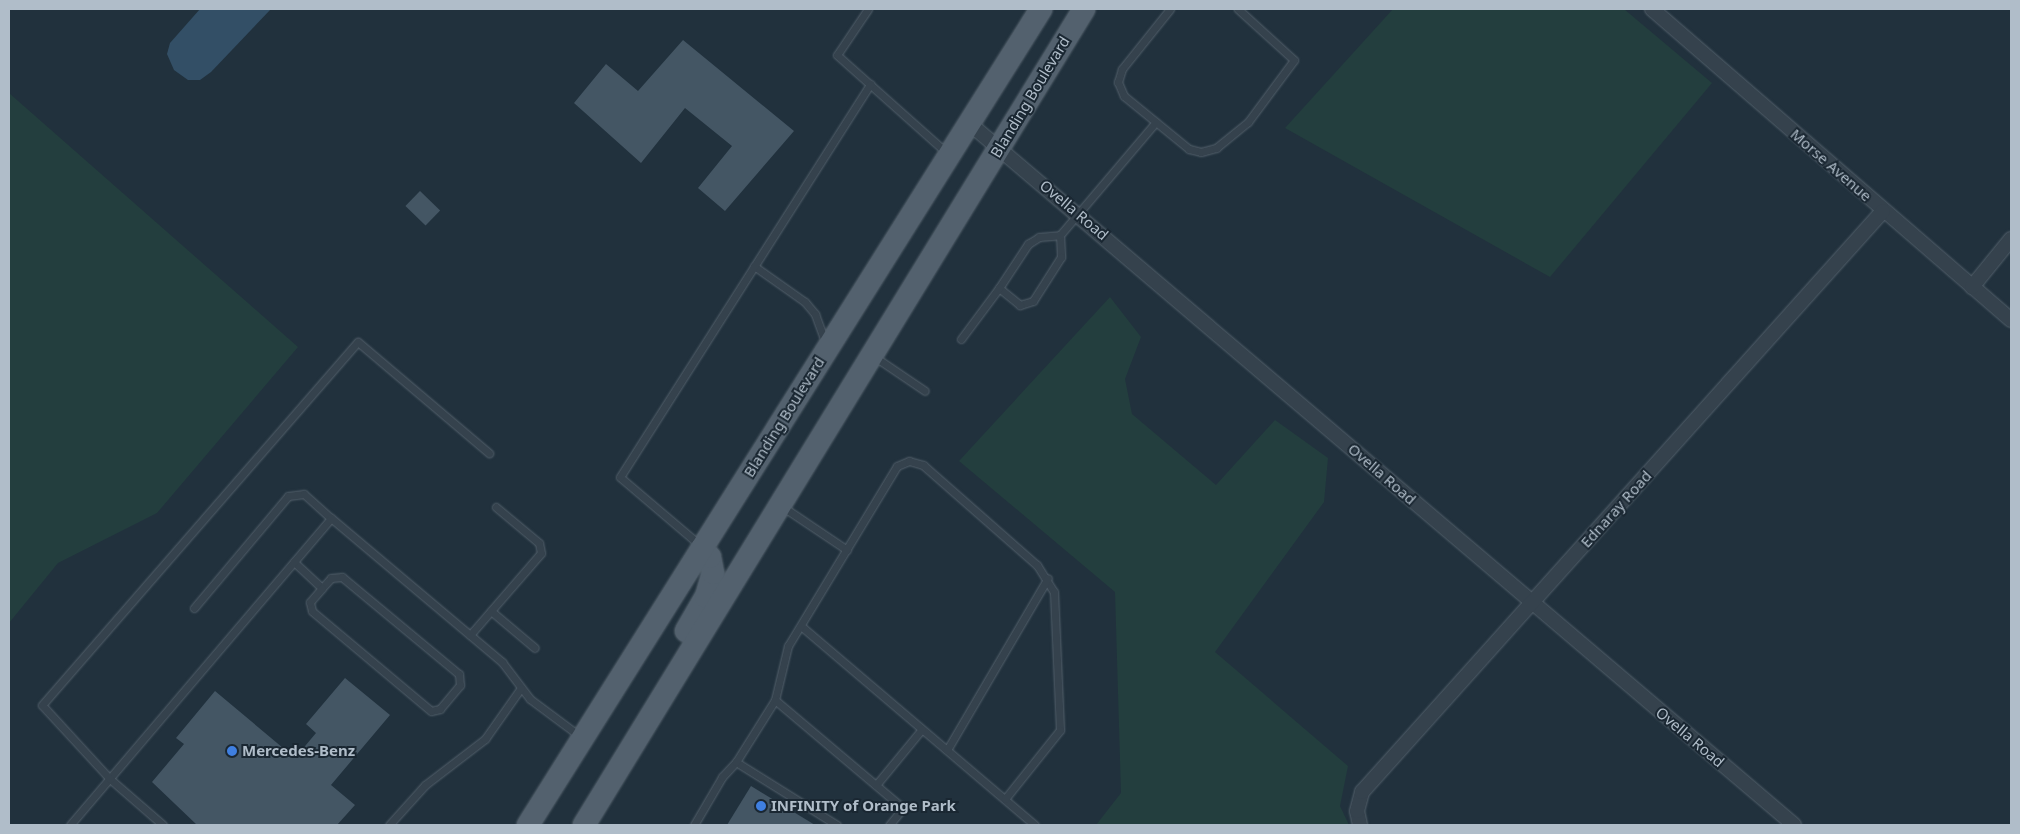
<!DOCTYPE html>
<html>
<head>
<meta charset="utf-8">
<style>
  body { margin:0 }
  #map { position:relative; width:2020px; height:834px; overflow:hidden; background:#21313d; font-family:"Noto Sans",sans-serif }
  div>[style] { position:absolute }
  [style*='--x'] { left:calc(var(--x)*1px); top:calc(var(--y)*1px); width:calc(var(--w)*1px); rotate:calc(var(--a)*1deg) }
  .green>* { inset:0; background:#233e3e }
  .water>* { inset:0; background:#334f66 }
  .building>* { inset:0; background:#445664; transform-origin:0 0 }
  .roads { filter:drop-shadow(0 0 1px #53606b) drop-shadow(0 0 1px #53606b) }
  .service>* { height:7px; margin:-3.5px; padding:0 3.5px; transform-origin:3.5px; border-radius:3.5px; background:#35424d }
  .minor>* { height:14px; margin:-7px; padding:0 7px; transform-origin:7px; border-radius:7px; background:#35424d }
  .primary>* { height:22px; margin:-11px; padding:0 11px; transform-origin:11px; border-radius:11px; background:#53616e }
  .dots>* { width:14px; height:14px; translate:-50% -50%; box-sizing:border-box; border:2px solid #1a2732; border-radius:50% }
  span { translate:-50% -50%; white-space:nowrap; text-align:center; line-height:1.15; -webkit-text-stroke:4px #1a2732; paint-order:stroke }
  .street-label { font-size:15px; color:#b0bdc9 }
  .poi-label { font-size:15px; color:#b0bdc9; font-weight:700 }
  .left { translate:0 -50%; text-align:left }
  .frame { position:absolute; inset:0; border:10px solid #b0bdc9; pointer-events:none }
</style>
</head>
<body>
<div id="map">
  <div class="green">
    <div style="clip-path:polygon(1393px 9px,1624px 9px,1712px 83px,1550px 277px,1285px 128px)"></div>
    <div style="clip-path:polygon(9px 93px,298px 347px,157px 513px,58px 563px,9px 623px)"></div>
    <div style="clip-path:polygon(1110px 297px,1141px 337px,1125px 379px,1132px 414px,1216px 485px,1275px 420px,1328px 458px,1324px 502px,1215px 652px,1348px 766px,1340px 806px,1349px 825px,1096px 825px,1121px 793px,1115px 592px,959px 461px)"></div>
  </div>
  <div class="water">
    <div style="clip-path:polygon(200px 9px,271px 9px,211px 72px,200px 80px,188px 80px,174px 70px,167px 54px,170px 43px)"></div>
  </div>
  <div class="building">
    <div style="clip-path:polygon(683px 40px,794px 131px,725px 211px,698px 188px,732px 146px,685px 108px,641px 163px,574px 103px,606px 64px,638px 91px)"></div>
    <div style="left:420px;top:191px;width:28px;height:21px;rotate:44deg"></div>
    <div style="clip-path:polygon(345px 678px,390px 715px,331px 785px,355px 805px,337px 825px,197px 825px,152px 782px,184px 744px,176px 738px,215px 691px,295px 758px,316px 733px,306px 724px)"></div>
    <div style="clip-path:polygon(751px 786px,815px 825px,727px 825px)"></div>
  </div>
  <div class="roads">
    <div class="service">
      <div style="--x:868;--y:9;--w:55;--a:124"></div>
      <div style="--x:837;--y:55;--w:147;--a:41.7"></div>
      <div style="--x:1170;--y:9;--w:77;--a:128.7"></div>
      <div style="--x:1122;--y:69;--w:14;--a:107"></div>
      <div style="--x:1118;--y:82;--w:15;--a:67"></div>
      <div style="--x:1124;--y:96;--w:84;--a:39.2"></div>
      <div style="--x:1189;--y:149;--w:12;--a:14"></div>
      <div style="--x:1201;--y:152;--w:16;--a:-15"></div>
      <div style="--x:1216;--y:148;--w:41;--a:-39.1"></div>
      <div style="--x:1248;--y:122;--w:77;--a:-53.4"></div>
      <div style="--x:1294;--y:60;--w:76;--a:-137.7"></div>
      <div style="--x:1060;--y:235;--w:22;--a:87"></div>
      <div style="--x:1061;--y:257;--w:52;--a:122.5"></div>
      <div style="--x:1033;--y:301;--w:14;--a:163"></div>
      <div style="--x:1020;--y:305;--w:27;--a:-141"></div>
      <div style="--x:999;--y:288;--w:53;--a:-56.6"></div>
      <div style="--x:1028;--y:244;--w:13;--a:-32"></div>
      <div style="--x:1039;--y:237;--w:21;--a:-5"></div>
      <div style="--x:1060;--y:235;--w:148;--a:-49.7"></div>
      <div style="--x:754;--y:266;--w:62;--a:35.2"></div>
      <div style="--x:805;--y:302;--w:16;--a:50"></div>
      <div style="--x:815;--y:314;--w:32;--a:70"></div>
      <div style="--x:961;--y:339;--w:64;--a:-53.3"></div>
      <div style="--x:875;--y:357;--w:60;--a:34.2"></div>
      <div style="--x:783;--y:507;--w:77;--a:33.9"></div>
      <div style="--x:701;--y:546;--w:106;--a:-139.6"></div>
      <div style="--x:620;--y:477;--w:466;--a:-57.5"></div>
      <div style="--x:294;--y:562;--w:38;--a:43"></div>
      <div style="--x:322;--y:588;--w:13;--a:-48"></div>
      <div style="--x:331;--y:578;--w:11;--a:-5"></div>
      <div style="--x:342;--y:577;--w:152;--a:39.7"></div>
      <div style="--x:459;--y:674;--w:11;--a:85"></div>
      <div style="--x:460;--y:685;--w:31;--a:130"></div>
      <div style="--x:440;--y:709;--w:9;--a:167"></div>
      <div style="--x:431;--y:711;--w:155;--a:-140"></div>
      <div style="--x:312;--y:611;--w:9;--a:-103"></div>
      <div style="--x:310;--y:602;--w:18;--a:-49"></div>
      <div style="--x:194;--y:608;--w:146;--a:-50"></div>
      <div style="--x:288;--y:496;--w:16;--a:-7"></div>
      <div style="--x:304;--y:494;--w:36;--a:42"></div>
      <div style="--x:491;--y:611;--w:57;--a:40.1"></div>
      <div style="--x:801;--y:626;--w:307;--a:40.4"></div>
      <div style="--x:470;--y:635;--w:108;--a:-49.1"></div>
      <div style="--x:541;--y:553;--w:10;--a:-101"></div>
      <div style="--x:539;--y:543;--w:56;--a:-140.1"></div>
      <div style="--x:775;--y:700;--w:56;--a:-76.5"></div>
      <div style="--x:788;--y:646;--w:210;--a:-58.8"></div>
      <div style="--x:897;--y:466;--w:13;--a:-23"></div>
      <div style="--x:909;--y:461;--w:15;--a:16"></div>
      <div style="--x:923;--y:465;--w:152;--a:41.3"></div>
      <div style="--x:1037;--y:565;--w:32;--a:58"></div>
      <div style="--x:1054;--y:592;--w:138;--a:87.5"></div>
      <div style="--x:1060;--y:730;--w:88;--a:128.6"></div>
      <div style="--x:947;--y:750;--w:199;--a:-59.6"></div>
      <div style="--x:736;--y:762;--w:119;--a:32"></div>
      <div style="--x:876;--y:785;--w:72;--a:-50.6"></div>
      <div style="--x:70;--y:825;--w:403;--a:-49.6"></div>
      <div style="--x:331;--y:518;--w:224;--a:40.1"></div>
      <div style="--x:502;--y:662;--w:46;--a:52.9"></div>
      <div style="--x:530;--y:699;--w:64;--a:36.7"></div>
      <div style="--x:163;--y:825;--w:70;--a:-139"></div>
      <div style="--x:110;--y:779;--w:100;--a:-132.6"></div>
      <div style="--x:42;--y:705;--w:481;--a:-49"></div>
      <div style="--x:358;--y:342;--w:172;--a:40.3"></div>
      <div style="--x:389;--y:825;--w:54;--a:-48"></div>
      <div style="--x:425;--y:785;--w:76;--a:-37.5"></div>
      <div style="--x:485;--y:739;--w:62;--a:-54.8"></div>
      <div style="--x:694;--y:825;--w:56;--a:-59.7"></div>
      <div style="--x:722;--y:777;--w:21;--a:-47"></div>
      <div style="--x:736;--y:762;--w:73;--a:-57.8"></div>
      <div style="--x:775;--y:700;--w:167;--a:40.2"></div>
      <div style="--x:903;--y:808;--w:22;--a:129"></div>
    </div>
    <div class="minor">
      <div style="--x:1652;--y:9;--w:475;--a:40.9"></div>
      <div style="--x:969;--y:123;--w:1083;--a:40.39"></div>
      <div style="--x:1972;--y:287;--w:62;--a:-50.9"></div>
      <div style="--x:1360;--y:825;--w:14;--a:-102"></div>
      <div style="--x:1357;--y:811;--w:20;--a:-75"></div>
      <div style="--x:1362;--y:792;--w:780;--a:-48.12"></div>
    </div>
    <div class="primary">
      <div style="--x:686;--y:631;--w:39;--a:-60"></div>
      <div style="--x:706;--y:597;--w:25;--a:-74"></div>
      <div style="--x:713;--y:573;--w:16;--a:-101"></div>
      <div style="--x:710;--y:557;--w:12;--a:-132"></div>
      <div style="--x:528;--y:825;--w:964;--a:-57.84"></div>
      <div style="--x:584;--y:825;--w:957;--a:-58.5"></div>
    </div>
  </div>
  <div class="dots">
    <div style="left:232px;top:751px;background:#3f7fe0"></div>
    <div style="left:761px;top:806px;background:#3f7fe0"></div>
  </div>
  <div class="street-label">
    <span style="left:1030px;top:97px;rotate:-59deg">Blanding Boulevard</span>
    <span style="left:1831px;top:165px;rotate:41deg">Morse Avenue</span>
    <span style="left:1074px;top:210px;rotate:40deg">Ovella Road</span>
    <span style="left:784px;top:417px;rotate:-58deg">Blanding Boulevard</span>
    <span style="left:1382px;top:474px;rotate:41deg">Ovella Road</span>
    <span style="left:1616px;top:509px;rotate:-48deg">Ednaray Road</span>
    <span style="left:1690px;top:737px;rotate:40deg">Ovella Road</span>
  </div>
  <div class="poi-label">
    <span class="left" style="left:242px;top:751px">Mercedes-Benz</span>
    <span class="left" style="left:771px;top:806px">INFINITY of Orange Park</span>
  </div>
  <div class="frame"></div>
</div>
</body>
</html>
